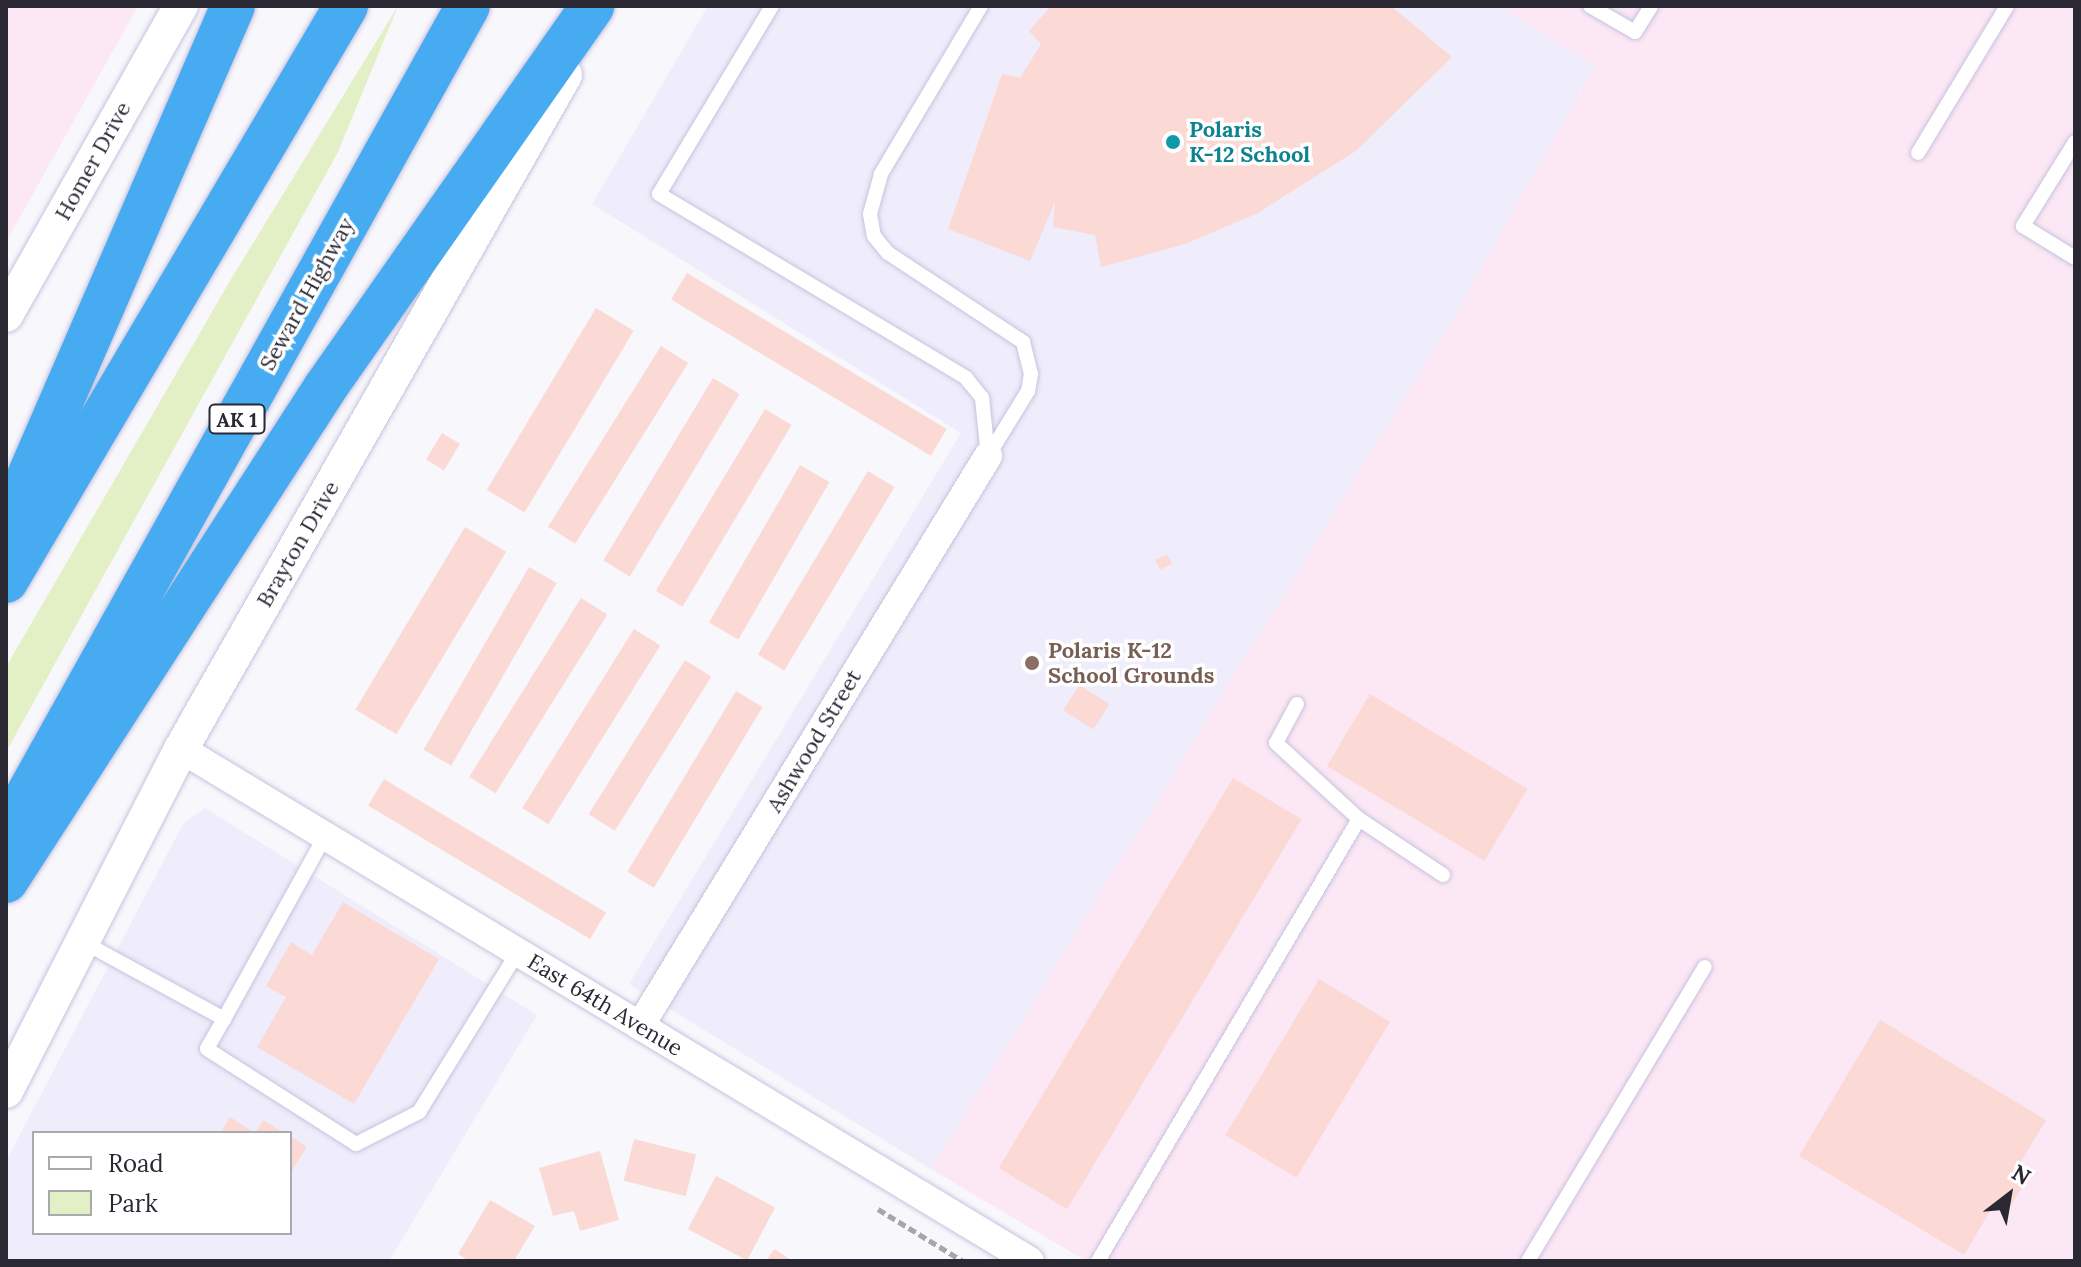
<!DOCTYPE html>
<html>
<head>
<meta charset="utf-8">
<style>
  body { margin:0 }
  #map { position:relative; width:2081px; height:1267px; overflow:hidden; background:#f8f7fc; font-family:Lora,serif }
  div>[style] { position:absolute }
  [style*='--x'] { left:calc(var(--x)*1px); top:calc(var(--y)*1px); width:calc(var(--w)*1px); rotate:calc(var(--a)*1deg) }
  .built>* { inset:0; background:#efedfb }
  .industrial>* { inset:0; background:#fce7f5 }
  .green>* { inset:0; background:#e3efc5 }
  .building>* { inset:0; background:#fbdad6; transform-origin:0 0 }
  .path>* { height:5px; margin-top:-2.5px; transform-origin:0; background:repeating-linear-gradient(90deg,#a7a6ad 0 8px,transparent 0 12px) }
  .roads { filter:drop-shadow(0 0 2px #c7c3de) drop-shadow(0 0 2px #c7c3de) }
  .service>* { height:14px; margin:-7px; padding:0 7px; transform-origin:7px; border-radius:7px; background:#fff }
  .minor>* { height:28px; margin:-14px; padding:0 14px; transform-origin:14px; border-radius:14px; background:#fff }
  .tertiary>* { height:34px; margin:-17px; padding:0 17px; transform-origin:17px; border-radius:17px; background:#fff }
  .motorway>* { height:44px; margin:-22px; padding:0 22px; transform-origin:22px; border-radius:22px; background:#47abf1 }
  .dots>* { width:22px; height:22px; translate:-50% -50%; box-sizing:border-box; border:4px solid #fff; border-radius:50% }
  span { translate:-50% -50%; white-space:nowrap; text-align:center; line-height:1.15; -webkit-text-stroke:7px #fff; paint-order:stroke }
  .shield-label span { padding:2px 6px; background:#fff; border:2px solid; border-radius:6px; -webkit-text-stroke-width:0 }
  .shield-label { font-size:20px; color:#2a2833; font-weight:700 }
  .culture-label { font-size:22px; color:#0d838f; font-weight:700 }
  .left { translate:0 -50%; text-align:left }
  .street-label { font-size:22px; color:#2a2833 }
  .education-label { font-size:22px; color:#785e54; font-weight:700 }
  .frame { position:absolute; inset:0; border:8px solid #2a2833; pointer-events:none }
  .legend { position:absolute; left:32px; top:1131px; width:260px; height:104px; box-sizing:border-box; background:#fff; border:2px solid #aaa9ad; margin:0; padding:10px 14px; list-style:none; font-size:24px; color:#2a2833 }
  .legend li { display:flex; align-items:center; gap:16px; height:40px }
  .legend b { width:40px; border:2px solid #aaa9ad }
  .north { position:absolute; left:1969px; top:1155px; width:80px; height:80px; -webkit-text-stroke:6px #fff; paint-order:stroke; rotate:31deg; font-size:22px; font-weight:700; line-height:32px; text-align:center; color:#2a2833 }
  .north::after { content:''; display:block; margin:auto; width:28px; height:36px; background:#2a2833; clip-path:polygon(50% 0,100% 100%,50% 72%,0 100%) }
</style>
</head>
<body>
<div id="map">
  <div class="built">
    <div style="clip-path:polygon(708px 6px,1498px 6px,1595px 65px,1448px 327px,931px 1169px,629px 984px,961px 433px,592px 204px)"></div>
    <div style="clip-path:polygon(evenodd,205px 808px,537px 1015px,389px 1261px,6px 1261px,6px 1161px,183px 824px,205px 808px,34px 1133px,290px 1133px,290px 1233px,34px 1233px,34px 1133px)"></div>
  </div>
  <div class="industrial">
    <div style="clip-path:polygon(6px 6px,138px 6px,6px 242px)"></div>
    <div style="clip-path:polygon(1498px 6px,2075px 6px,2075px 1261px,1086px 1261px,931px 1169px,1448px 327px,1595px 66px)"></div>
  </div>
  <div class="green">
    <div style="clip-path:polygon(398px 6px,338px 152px,6px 752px,6px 667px,230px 281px)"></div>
  </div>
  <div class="building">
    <div style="clip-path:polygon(1051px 6px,1391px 6px,1452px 57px,1356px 151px,1256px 214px,1185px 244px,1101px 267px,1095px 235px,1053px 227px,1055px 202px,1030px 261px,948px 229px,1002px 74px,1020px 78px,1041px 44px,1029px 31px)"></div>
    <div style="left:687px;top:273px;width:303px;height:31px;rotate:31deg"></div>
    <div style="left:596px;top:308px;width:44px;height:212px;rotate:31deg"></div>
    <div style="left:661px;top:346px;width:32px;height:213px;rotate:32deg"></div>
    <div style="left:713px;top:378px;width:31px;height:213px;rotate:31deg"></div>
    <div style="left:765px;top:409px;width:31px;height:212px;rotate:31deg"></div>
    <div style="left:442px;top:433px;width:21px;height:31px;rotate:31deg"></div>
    <div style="left:800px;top:465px;width:34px;height:182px;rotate:30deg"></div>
    <div style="left:868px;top:471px;width:31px;height:214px;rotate:31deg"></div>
    <div style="left:465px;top:527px;width:48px;height:213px;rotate:31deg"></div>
    <div style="left:1167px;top:554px;width:11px;height:13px;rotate:63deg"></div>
    <div style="left:529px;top:567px;width:32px;height:211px;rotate:30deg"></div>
    <div style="left:581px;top:598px;width:31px;height:211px;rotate:32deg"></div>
    <div style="left:634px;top:629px;width:31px;height:211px;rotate:32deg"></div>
    <div style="left:685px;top:660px;width:31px;height:182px;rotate:32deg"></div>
    <div style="left:1079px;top:685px;width:36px;height:30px;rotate:32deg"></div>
    <div style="left:736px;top:691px;width:31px;height:211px;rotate:31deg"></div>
    <div style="left:1370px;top:694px;width:184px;height:84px;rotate:31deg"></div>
    <div style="left:1233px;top:778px;width:80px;height:455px;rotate:31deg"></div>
    <div style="left:384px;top:779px;width:259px;height:31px;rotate:31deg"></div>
    <div style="clip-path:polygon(343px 902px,439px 959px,354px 1104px,257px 1047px,286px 997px,266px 986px,291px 942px,312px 955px)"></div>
    <div style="left:1319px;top:979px;width:83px;height:182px;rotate:31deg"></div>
    <div style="clip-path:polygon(1880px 1020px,2046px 1120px,2013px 1175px,2025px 1182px,2009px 1209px,1996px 1201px,1964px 1255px,1799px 1156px)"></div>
    <div style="clip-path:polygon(230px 1117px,255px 1133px,263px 1120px,284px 1133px,220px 1133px)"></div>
    <div style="clip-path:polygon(290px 1136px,307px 1147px,290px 1174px)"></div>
    <div style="left:634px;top:1139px;width:64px;height:43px;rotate:14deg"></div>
    <div style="clip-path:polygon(600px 1151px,619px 1220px,580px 1231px,574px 1211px,553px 1216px,539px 1168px)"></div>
    <div style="left:716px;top:1176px;width:67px;height:60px;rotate:28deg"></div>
    <div style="clip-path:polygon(490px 1200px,535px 1226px,514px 1261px,469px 1261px,458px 1254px)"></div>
    <div style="clip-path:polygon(774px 1249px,793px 1261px,766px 1261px)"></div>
  </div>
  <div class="path">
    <div style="--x:878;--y:1209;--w:100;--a:31.5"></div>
  </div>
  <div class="roads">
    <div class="service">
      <div style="--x:772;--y:6;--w:219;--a:121"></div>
      <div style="--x:659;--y:194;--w:358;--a:30.9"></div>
      <div style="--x:966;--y:378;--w:26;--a:51"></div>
      <div style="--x:982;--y:398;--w:58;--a:84.1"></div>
      <div style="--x:981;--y:6;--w:196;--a:120.8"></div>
      <div style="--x:881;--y:174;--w:41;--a:105.4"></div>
      <div style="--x:870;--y:214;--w:22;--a:80"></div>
      <div style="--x:874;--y:236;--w:22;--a:51"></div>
      <div style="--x:888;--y:253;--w:162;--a:33.4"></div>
      <div style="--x:1023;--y:342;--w:33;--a:76"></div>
      <div style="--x:1031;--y:374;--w:17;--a:100"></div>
      <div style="--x:1028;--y:391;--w:76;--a:121.6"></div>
      <div style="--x:1590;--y:6;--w:52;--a:30"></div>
      <div style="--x:1635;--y:32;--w:31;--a:-58"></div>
      <div style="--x:2075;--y:142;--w:99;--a:121.8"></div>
      <div style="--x:2023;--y:226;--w:61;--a:31.6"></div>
      <div style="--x:1918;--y:153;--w:172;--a:-58.8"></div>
      <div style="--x:1297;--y:704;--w:44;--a:118.3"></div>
      <div style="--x:1276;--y:743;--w:113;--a:42.5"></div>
      <div style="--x:83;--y:942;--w:161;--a:28.6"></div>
      <div style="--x:224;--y:1019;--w:209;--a:-61.1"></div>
      <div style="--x:224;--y:1019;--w:34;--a:120"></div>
      <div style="--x:207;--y:1049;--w:177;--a:32.5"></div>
      <div style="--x:356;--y:1144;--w:71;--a:-26.9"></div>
      <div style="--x:419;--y:1112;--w:188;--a:-58.3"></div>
      <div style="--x:1098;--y:1261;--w:513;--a:-59.44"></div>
      <div style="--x:1359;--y:819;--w:101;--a:33.7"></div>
      <div style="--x:1528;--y:1261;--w:343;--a:-59"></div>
    </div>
    <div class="minor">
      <div style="--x:181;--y:749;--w:991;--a:31.09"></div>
      <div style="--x:640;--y:1026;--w:668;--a:-58.59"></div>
    </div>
    <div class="tertiary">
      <div style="--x:6;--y:315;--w:355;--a:-60.5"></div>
      <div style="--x:6;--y:1091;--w:384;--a:-62.9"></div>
      <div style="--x:181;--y:749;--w:776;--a:-60.33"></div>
    </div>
    <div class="motorway">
      <div style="--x:6;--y:529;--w:570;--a:-66.54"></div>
      <div style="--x:6;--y:581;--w:668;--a:-59.4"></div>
      <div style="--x:13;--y:821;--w:933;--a:-60.83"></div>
      <div style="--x:6;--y:881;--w:587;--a:-57.09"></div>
      <div style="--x:325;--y:388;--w:466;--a:-55"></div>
    </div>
  </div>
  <div class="dots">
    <div style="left:1173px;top:142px;background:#0f9aa8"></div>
    <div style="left:1032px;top:663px;background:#8d6e63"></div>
  </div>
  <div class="shield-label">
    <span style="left:237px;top:419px">AK 1</span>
  </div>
  <div class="culture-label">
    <span class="left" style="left:1189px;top:142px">Polaris<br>K-12 School</span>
  </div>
  <div class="street-label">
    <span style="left:93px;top:161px;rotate:-61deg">Homer Drive</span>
    <span style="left:307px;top:294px;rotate:-61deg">Seward Highway</span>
    <span style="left:298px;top:544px;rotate:-60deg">Brayton Drive</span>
    <span style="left:814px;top:741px;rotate:-59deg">Ashwood Street</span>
    <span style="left:605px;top:1005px;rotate:31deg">East 64th Avenue</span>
  </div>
  <div class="education-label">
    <span class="left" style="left:1048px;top:663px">Polaris K-12<br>School Grounds</span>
  </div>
  <div class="frame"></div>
  <ul class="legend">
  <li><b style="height:10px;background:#fff"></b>Road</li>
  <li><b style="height:22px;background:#e3efc5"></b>Park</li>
  </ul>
  <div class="north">N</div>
</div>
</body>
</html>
